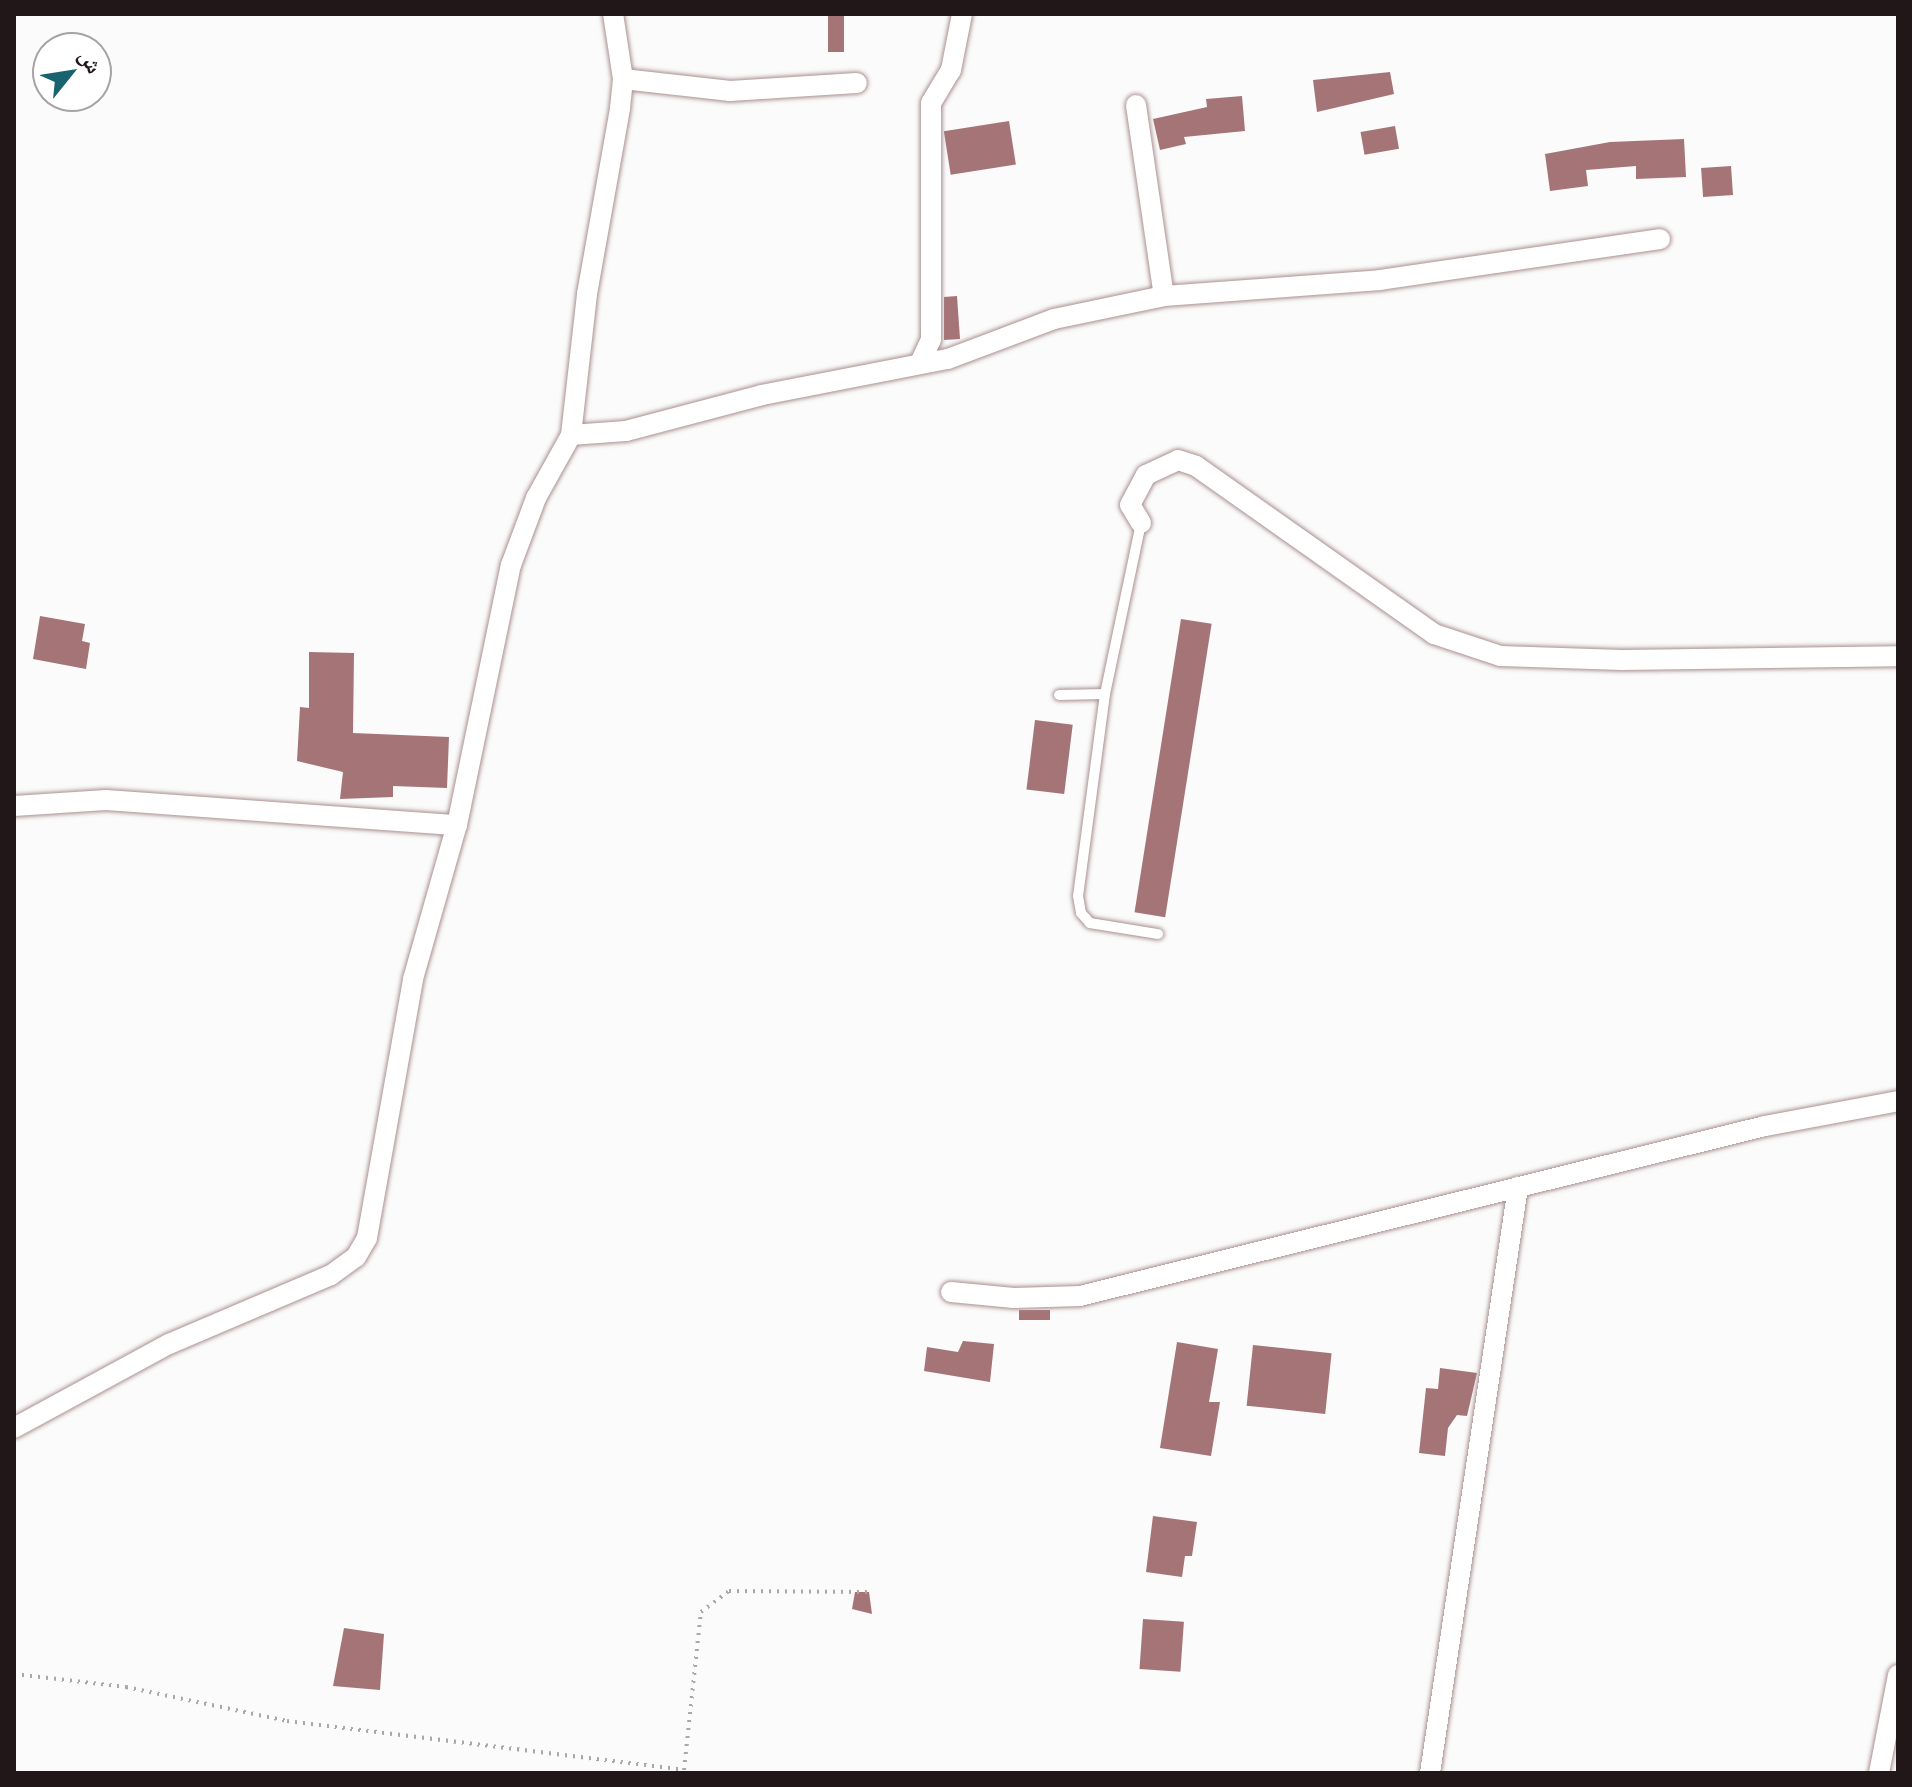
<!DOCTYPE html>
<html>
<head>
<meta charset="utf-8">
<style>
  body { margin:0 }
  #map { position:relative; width:1912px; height:1787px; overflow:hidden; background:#fbfbfb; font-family:Manrope,"Noto Naskh Arabic",sans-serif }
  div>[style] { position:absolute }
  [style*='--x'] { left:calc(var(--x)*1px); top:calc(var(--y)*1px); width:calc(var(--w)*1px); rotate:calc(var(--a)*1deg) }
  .building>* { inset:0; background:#a57477; transform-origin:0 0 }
  .path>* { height:4px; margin-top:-2px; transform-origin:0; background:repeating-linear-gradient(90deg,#aba6a7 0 2px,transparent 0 8px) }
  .roads { filter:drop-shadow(0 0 2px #ab8f90) drop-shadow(0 0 2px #ab8f90) }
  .lane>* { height:10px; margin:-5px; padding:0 5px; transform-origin:5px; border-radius:5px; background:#fff }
  .street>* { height:20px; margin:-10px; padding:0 10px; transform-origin:10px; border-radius:10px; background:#fff }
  span { translate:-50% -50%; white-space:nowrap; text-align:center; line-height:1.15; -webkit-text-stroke:8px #fff; paint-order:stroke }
  .frame { position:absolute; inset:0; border:16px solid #221718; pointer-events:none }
  .north { position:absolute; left:32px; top:32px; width:80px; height:80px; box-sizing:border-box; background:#fff; border:2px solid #a7a2a3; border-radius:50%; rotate:60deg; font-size:22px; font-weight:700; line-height:32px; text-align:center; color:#221718 }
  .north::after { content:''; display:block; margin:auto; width:28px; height:36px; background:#196370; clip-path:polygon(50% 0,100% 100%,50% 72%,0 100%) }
</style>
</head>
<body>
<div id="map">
  <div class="building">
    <div style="left:828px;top:14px;width:16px;height:38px"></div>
    <div style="clip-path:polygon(1390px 72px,1394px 94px,1317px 112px,1313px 80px)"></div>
    <div style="clip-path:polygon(1242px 96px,1245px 131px,1184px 137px,1186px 144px,1160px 150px,1153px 119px,1207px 107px,1206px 99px)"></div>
    <div style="left:1009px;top:121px;width:44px;height:66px;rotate:81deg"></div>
    <div style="left:1395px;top:126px;width:23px;height:35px;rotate:80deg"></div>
    <div style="clip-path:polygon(1684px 139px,1686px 177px,1636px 179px,1636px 166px,1586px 170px,1588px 186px,1550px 191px,1545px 154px,1610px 142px)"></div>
    <div style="left:1731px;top:166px;width:29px;height:30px;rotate:86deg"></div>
    <div style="clip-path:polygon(957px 296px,960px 339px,944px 340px,944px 297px)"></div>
    <div style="clip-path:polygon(40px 616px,85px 624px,82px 641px,90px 643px,86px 669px,33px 659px)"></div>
    <div style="left:1181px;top:619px;width:31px;height:297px;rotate:9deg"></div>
    <div style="clip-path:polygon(309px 652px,354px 653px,353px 733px,449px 737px,447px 788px,393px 786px,393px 797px,340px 799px,343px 772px,297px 761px,300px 707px,309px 708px)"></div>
    <div style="left:1035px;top:720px;width:38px;height:70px;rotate:7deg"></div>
    <div style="left:1050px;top:1310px;width:10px;height:31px;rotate:90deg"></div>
    <div style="clip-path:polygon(963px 1341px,994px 1344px,990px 1382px,924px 1371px,927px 1347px,958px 1352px)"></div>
    <div style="clip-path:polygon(1177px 1342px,1218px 1349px,1209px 1402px,1220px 1402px,1211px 1456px,1160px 1448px)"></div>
    <div style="left:1253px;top:1345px;width:79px;height:61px;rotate:6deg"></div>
    <div style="clip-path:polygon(1440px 1368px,1477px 1373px,1467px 1416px,1457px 1415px,1448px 1428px,1445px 1456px,1419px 1453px,1426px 1388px,1438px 1389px)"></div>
    <div style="clip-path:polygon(1153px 1516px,1197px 1522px,1192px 1556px,1185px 1556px,1182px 1577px,1146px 1572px)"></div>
    <div style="clip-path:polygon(855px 1592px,869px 1592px,872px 1614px,852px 1609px)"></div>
    <div style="left:1143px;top:1619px;width:41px;height:50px;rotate:4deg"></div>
    <div style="clip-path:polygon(344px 1628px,384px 1634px,380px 1690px,333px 1686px)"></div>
  </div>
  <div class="path">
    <div style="--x:14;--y:1674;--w:113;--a:6.6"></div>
    <div style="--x:126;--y:1687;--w:165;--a:11.9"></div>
    <div style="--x:287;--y:1721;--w:400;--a:7"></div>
    <div style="--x:684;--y:1770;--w:159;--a:-83.9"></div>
    <div style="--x:701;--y:1612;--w:35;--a:-37"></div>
    <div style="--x:729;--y:1591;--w:140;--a:0.4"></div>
  </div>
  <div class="roads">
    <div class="lane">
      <div style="--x:1105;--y:694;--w:204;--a:97.6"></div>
      <div style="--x:1078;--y:896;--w:17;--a:80"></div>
      <div style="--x:1081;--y:913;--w:13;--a:48"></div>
      <div style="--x:1090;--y:923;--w:69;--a:9.2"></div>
      <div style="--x:1059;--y:695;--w:46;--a:-1.2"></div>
      <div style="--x:1105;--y:694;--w:175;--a:-78.1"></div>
    </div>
    <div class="street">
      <div style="--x:623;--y:79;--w:108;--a:6.4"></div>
      <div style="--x:730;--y:91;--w:127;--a:-3.6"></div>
      <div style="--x:1136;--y:105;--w:193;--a:81.7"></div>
      <div style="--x:920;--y:363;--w:26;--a:-65"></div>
      <div style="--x:931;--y:339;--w:236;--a:-90"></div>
      <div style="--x:931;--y:103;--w:39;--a:-59"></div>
      <div style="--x:951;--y:70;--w:57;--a:-78.9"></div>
      <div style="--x:571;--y:435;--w:55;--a:-4.2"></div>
      <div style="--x:626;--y:431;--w:141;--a:-14.8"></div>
      <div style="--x:762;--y:395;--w:189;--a:-11"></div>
      <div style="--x:948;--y:359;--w:113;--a:-20.7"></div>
      <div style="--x:1054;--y:319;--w:112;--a:-11.8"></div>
      <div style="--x:1164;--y:296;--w:217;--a:-4.2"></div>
      <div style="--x:1380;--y:280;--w:283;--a:-8.3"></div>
      <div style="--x:1141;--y:523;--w:21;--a:-121"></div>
      <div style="--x:1130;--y:505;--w:34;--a:-62"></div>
      <div style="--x:1146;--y:475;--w:35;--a:-25"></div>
      <div style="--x:1178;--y:460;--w:19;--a:18"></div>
      <div style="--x:1196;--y:466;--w:291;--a:35.2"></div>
      <div style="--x:1434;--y:634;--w:70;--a:18.4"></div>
      <div style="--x:1500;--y:656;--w:122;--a:1.9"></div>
      <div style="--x:1622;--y:660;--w:276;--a:-0.8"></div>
      <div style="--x:14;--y:806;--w:92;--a:-3.7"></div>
      <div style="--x:106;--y:800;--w:352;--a:4.1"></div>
      <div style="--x:951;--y:1292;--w:63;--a:5.4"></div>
      <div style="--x:1014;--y:1298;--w:66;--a:-1.7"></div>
      <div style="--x:1080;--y:1296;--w:706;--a:-13.94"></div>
      <div style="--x:1765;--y:1126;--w:135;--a:-10.6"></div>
      <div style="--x:14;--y:1428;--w:176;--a:-28.5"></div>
      <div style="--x:169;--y:1344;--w:176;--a:-23.1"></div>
      <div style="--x:331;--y:1275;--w:31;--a:-36"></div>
      <div style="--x:356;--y:1257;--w:22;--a:-60"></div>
      <div style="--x:367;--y:1238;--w:263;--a:-79.9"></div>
      <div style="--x:413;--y:979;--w:160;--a:-74.1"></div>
      <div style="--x:457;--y:825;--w:266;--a:-78.3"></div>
      <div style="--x:511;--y:565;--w:72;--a:-69.5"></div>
      <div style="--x:536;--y:498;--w:72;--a:-60.9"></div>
      <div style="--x:571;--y:435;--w:142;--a:-83.5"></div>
      <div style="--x:587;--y:294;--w:189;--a:-79.9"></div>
      <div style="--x:620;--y:108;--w:29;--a:-84"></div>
      <div style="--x:623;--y:79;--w:66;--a:-98.7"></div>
      <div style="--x:1430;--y:1773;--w:593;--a:-81.46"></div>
      <div style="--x:1879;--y:1773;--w:100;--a:-79"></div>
    </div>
  </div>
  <div class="frame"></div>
  <div class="north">ش</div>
</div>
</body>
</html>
